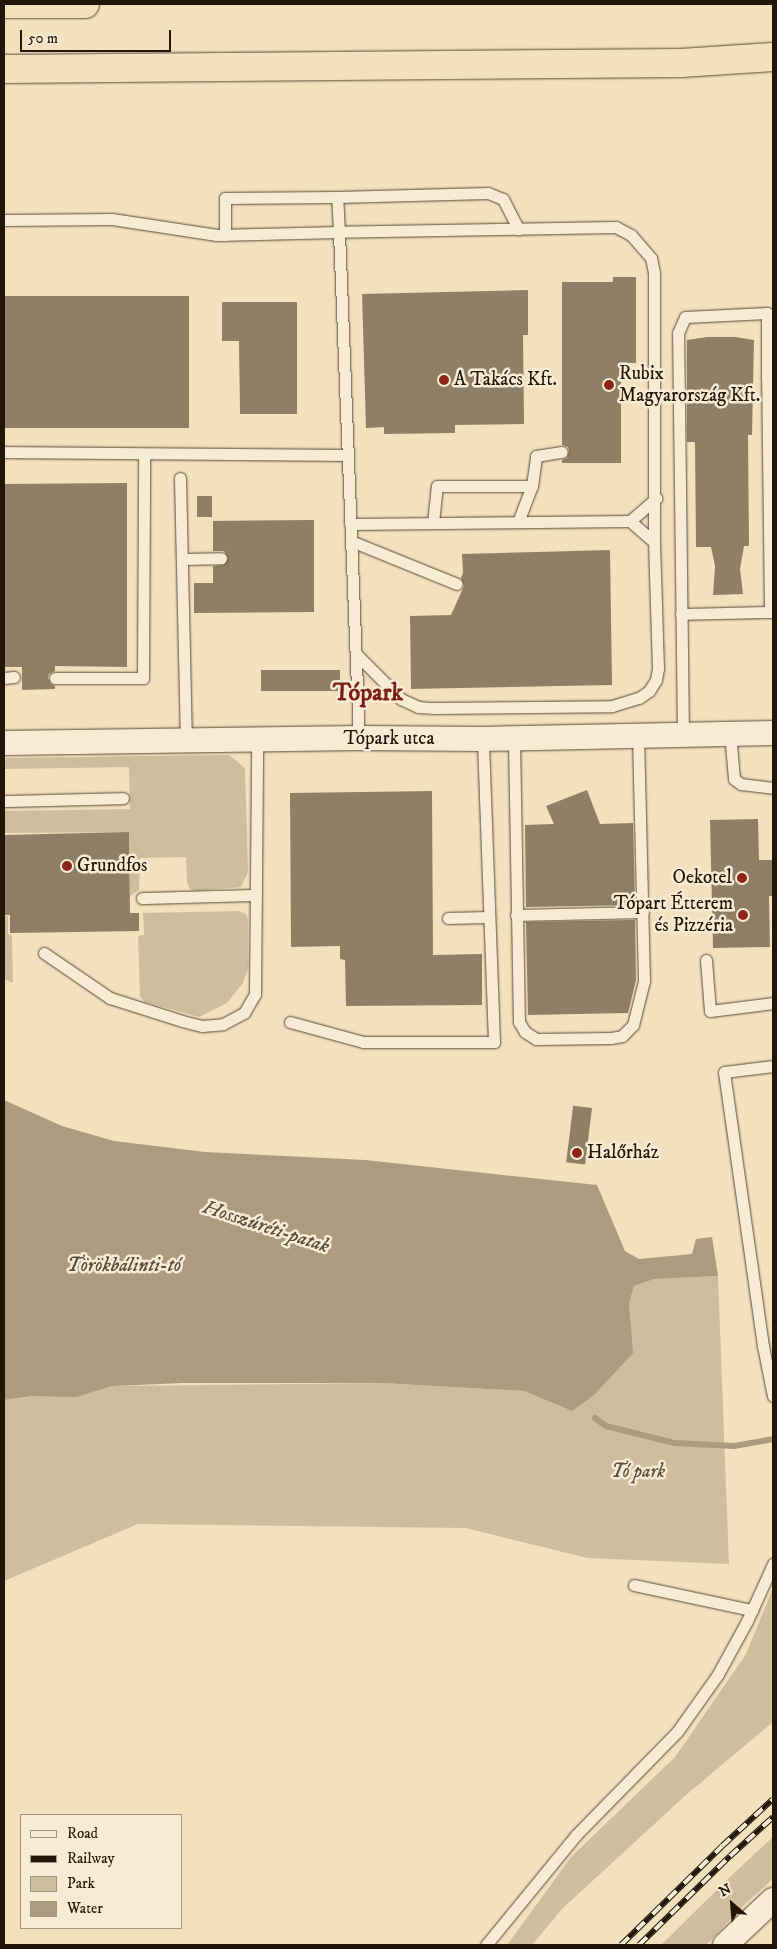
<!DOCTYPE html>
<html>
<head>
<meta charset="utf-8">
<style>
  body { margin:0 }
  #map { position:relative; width:777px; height:1949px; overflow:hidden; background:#f3e0bd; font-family:"IM FELL DW Pica",serif }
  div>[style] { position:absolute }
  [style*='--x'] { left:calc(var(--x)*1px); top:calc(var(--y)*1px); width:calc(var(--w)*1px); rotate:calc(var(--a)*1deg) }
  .green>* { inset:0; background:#cfbe9e }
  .water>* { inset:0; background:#ac9b7f }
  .stream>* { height:6px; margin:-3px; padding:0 3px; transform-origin:3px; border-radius:3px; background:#ac9b7f }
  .building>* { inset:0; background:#8e7f66; transform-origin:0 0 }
  .roads { filter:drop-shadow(0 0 1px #564835) drop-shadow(0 0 1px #564835) }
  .lane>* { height:11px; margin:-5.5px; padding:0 5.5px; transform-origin:5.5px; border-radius:5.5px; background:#f7ebd4 }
  .street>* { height:24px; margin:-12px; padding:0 12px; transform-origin:12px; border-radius:12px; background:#f7ebd4 }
  .highway>* { height:28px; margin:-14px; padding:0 14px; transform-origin:14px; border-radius:14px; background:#f3e0bd }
  .rail>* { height:5.5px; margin-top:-2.75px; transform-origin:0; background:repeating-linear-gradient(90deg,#f7ebd4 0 11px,#211608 0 22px); box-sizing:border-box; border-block:1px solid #211608 }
  .dots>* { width:14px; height:14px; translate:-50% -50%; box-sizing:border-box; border:2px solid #f7ebd4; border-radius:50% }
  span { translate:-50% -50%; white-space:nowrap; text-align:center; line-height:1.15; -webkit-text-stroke:5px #f7ebd4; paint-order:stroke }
  .poi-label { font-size:19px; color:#211608 }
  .left { translate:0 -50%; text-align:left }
  .right { translate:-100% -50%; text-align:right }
  .street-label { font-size:19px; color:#211608 }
  .park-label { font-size:19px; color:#5e513c; font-style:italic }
  .water-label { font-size:20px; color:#594b38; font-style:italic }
  .district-label { font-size:24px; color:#7a1f14; font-weight:700 }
  .frame { position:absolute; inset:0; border:5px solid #211608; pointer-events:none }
  .legend { position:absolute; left:20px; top:1814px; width:162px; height:115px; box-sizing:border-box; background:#f7ebd4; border:1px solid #a19682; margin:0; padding:6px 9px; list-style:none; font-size:15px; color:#211608 }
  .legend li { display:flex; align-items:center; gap:10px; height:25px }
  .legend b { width:25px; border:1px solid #a19682 }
  .north { position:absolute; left:707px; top:1879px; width:50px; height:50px; -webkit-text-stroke:4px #f7ebd4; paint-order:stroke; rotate:333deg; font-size:14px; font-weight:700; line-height:20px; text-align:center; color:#211608 }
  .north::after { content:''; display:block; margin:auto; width:18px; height:22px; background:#211608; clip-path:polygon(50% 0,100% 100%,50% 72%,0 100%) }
  .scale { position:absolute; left:20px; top:30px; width:151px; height:22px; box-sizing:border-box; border:2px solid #211608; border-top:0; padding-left:6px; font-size:15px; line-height:18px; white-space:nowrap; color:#211608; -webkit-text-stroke:4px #f7ebd4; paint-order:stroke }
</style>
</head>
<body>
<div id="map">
  <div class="green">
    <div style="clip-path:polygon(229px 755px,245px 768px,248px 872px,241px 887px,195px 891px,189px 888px,187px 883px,186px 857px,140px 858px,139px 890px,130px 896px,129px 832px,4px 833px,4px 811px,130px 809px,129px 767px,4px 769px,6px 758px)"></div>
    <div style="clip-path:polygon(238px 911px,246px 914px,248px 920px,248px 969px,243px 983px,227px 1003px,199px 1017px,145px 1002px,140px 997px,138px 936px,144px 935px,143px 913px)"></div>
    <div style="clip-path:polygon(8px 916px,8px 934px,12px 936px,13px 983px,4px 979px,4px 916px)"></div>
    <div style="clip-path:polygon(718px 1276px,729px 1564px,587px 1558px,466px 1528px,138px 1524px,4px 1581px,4px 1400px,112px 1386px,382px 1383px,524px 1391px,572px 1411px,629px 1304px,634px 1286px,654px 1279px)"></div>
    <div style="clip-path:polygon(773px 1588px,773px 1722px,686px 1795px,563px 1908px,532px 1945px,507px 1945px,571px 1857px,675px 1757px,746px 1654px)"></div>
    <div style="clip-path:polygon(773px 1837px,773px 1879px,745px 1904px,706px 1945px,661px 1945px,731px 1876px)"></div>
  </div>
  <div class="water">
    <div style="clip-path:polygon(4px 1100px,62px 1126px,114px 1141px,205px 1152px,365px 1160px,597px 1185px,625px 1251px,639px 1259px,692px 1254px,696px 1239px,712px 1237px,718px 1276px,654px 1279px,634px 1286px,629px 1304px,633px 1353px,594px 1395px,572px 1411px,524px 1391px,382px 1383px,183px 1383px,112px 1386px,76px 1397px,33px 1396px,4px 1400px)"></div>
  </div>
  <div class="stream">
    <div style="--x:595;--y:1418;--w:14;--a:36"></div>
    <div style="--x:606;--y:1426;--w:70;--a:14"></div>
    <div style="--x:674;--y:1443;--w:60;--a:2.9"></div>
    <div style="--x:734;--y:1446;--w:40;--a:-10"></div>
  </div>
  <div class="building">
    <div style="clip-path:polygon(613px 277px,636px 277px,636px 363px,621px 363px,621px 463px,562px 463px,562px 460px,567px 458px,569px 451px,568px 447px,562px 445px,562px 282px,613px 282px)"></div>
    <div style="clip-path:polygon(528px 290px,528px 335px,523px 335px,524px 424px,455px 425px,455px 433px,384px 434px,384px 427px,366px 428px,362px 294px)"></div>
    <div style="left:189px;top:296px;width:132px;height:185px;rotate:90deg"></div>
    <div style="clip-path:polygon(222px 302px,297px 302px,297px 414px,240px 414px,239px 341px,222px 341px)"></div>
    <div style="clip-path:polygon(707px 337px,735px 337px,754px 340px,752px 435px,748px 435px,749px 546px,744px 546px,740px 569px,743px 594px,713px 595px,715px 566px,711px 547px,696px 547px,695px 442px,687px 442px,687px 340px)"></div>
    <div style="clip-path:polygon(127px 483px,127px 667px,55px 666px,55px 671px,49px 674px,48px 678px,51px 684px,55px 686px,55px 689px,22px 690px,22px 667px,4px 667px,4px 484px)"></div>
    <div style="left:197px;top:496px;width:15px;height:21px"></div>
    <div style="clip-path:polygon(314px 520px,314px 612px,194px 613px,194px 583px,213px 583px,213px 566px,224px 565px,228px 558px,224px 551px,213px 551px,213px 521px)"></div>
    <div style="clip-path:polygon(610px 550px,612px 685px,411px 689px,410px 616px,451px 615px,464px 586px,461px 578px,463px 573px,462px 554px)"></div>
    <div style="left:340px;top:670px;width:21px;height:79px;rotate:90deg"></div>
    <div style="clip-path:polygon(587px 790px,600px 824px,633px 823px,635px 905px,526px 907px,525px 825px,554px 824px,546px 806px)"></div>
    <div style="clip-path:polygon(432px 791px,433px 955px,482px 954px,482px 1005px,346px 1006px,345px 960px,340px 959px,340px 946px,291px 947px,290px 793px)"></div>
    <div style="clip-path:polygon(758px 819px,759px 860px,773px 860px,773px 896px,769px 896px,770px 947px,713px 948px,710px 820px)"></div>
    <div style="clip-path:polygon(129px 832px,130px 913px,139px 913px,139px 931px,10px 933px,10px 915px,4px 915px,4px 835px)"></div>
    <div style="clip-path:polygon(635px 920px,636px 980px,628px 1013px,528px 1015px,526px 922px)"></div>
    <div style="left:592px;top:1108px;width:57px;height:19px;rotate:97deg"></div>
  </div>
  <div class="roads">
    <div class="lane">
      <div style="--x:4;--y:220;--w:108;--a:-0.5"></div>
      <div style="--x:112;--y:219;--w:106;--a:8.7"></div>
      <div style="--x:217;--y:235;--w:122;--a:-1.4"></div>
      <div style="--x:339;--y:232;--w:506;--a:87.74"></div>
      <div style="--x:225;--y:235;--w:37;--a:-90"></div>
      <div style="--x:225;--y:198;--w:112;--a:-0.5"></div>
      <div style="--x:4;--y:452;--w:342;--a:0.5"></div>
      <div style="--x:180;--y:478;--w:263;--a:88.7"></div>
      <div style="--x:630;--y:521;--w:35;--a:-41"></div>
      <div style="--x:518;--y:522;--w:39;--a:-69"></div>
      <div style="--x:532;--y:486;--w:30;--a:-82"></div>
      <div style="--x:536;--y:456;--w:26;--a:-9"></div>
      <div style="--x:433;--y:523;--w:37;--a:-84"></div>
      <div style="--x:437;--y:486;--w:95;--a:0"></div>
      <div style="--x:350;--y:524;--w:280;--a:-0.6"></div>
      <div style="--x:630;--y:521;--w:32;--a:41"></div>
      <div style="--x:351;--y:541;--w:114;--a:22.1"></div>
      <div style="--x:182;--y:559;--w:39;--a:-1"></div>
      <div style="--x:681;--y:614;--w:89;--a:-1.3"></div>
      <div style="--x:770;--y:612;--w:235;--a:-90.7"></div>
      <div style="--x:356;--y:654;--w:64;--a:45"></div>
      <div style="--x:401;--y:699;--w:19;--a:25"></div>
      <div style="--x:418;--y:707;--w:16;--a:4"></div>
      <div style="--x:434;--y:708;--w:178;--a:-0.6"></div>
      <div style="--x:612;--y:706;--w:28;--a:-17"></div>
      <div style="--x:639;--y:698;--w:12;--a:-35"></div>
      <div style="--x:649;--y:691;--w:13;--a:-58"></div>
      <div style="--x:656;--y:680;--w:11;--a:-80"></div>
      <div style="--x:658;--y:669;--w:127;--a:-91.8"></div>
      <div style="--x:654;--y:542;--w:269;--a:-90"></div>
      <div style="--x:654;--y:273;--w:15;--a:-101"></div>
      <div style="--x:651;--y:258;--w:30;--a:-131"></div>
      <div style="--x:631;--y:235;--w:17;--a:-152"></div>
      <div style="--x:616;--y:227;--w:277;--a:179"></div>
      <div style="--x:339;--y:232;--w:35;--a:-93"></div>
      <div style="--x:337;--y:197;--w:151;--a:-1.5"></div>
      <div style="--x:488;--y:193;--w:16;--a:22"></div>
      <div style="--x:503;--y:199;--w:34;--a:63"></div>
      <div style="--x:4;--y:678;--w:10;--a:-6"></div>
      <div style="--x:55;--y:678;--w:88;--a:0"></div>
      <div style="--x:143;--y:678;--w:224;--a:-89.7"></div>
      <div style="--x:730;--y:733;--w:46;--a:85"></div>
      <div style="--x:734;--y:779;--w:9;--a:36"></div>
      <div style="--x:741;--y:784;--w:32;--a:7"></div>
      <div style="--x:683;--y:734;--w:401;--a:-90.7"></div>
      <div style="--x:678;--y:333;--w:17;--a:-66"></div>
      <div style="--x:685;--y:317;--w:82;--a:-2.8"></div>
      <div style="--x:767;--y:313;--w:64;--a:90"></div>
      <div style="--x:767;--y:377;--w:8;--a:40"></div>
      <div style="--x:514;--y:739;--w:283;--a:89"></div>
      <div style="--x:519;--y:1022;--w:12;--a:59"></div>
      <div style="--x:525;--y:1032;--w:13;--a:32"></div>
      <div style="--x:536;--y:1039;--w:75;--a:-0.8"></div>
      <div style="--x:611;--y:1038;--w:11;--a:-10"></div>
      <div style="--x:622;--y:1036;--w:16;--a:-45"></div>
      <div style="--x:633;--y:1025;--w:45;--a:-76"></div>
      <div style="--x:644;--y:981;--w:245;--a:-91.4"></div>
      <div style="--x:4;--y:801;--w:119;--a:-1.4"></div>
      <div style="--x:142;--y:898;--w:114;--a:-1.5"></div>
      <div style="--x:516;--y:915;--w:127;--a:-1.4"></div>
      <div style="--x:448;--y:918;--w:41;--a:-1.4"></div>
      <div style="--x:44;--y:953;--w:80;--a:34.3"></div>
      <div style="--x:110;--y:998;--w:76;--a:17.7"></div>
      <div style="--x:182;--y:1021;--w:21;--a:14"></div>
      <div style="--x:202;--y:1026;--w:21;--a:-5"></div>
      <div style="--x:223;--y:1024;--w:24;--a:-28"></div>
      <div style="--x:244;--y:1013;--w:22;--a:-60"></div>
      <div style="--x:255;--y:994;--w:254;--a:-89.5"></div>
      <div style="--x:706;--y:960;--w:51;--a:85.5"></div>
      <div style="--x:710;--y:1011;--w:64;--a:-7.2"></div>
      <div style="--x:290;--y:1022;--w:76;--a:15.3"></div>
      <div style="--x:363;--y:1042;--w:131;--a:0"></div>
      <div style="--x:494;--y:1042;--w:303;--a:-92.1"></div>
      <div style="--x:773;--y:1066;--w:49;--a:173"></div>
      <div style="--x:724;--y:1072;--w:277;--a:81.9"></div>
      <div style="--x:763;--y:1346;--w:51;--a:78.7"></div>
      <div style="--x:634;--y:1585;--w:121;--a:12"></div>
      <div style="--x:486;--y:1945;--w:142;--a:-50.7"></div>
      <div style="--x:576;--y:1835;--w:144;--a:-45.6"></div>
      <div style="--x:677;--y:1732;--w:71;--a:-54.7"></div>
      <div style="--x:718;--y:1674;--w:60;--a:-61.3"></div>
      <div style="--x:747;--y:1621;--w:63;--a:-65.5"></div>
    </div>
    <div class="street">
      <div style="--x:4;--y:743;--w:355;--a:-0.8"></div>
      <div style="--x:359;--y:738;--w:124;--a:0.5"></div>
      <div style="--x:483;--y:739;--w:290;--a:-1.2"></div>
      <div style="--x:725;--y:1945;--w:66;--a:-43.2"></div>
    </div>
    <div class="highway">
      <div style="--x:4;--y:4;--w:81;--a:0"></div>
      <div style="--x:4;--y:69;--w:677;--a:-0.51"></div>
      <div style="--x:681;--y:63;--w:92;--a:-3.7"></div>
    </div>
  </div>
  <div class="rail">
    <div style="--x:621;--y:1945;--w:141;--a:-44.4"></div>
    <div style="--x:722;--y:1846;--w:69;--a:-42.7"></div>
    <div style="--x:639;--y:1945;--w:127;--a:-44.4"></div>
    <div style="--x:730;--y:1856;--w:58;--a:-42.2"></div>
  </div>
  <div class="dots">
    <div style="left:444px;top:380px;background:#8f2418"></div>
    <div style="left:609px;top:385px;background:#8f2418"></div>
    <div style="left:67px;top:866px;background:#8f2418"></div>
    <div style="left:742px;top:878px;background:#8f2418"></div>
    <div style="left:743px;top:915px;background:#8f2418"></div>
    <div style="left:577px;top:1153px;background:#8f2418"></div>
  </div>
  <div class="poi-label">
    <span class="left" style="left:619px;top:385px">Rubix<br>Magyarország Kft.</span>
    <span class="left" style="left:454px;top:380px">A Takács Kft.</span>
    <span class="left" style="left:77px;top:866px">Grundfos</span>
    <span class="right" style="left:732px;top:878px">Oekotel</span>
    <span class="right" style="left:733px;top:915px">Tópart Étterem<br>és Pizzéria</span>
    <span class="left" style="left:587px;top:1153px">Halőrház</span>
  </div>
  <div class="street-label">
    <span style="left:389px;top:739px">Tópark utca</span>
  </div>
  <div class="park-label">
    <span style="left:638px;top:1472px">Tó park</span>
  </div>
  <div class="water-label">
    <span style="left:266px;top:1227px;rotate:18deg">Hosszúréti-patak</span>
    <span style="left:124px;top:1265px">Törökbálinti-tó</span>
  </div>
  <div class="district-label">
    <span style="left:368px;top:694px">Tópark</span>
  </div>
  <div class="frame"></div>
  <ul class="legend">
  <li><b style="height:6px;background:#f7ebd4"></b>Road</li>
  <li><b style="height:6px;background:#211608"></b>Railway</li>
  <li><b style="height:14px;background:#cfbe9e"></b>Park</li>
  <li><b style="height:14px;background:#ac9b7f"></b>Water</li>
  </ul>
  <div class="north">N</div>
  <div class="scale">50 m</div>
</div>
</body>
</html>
